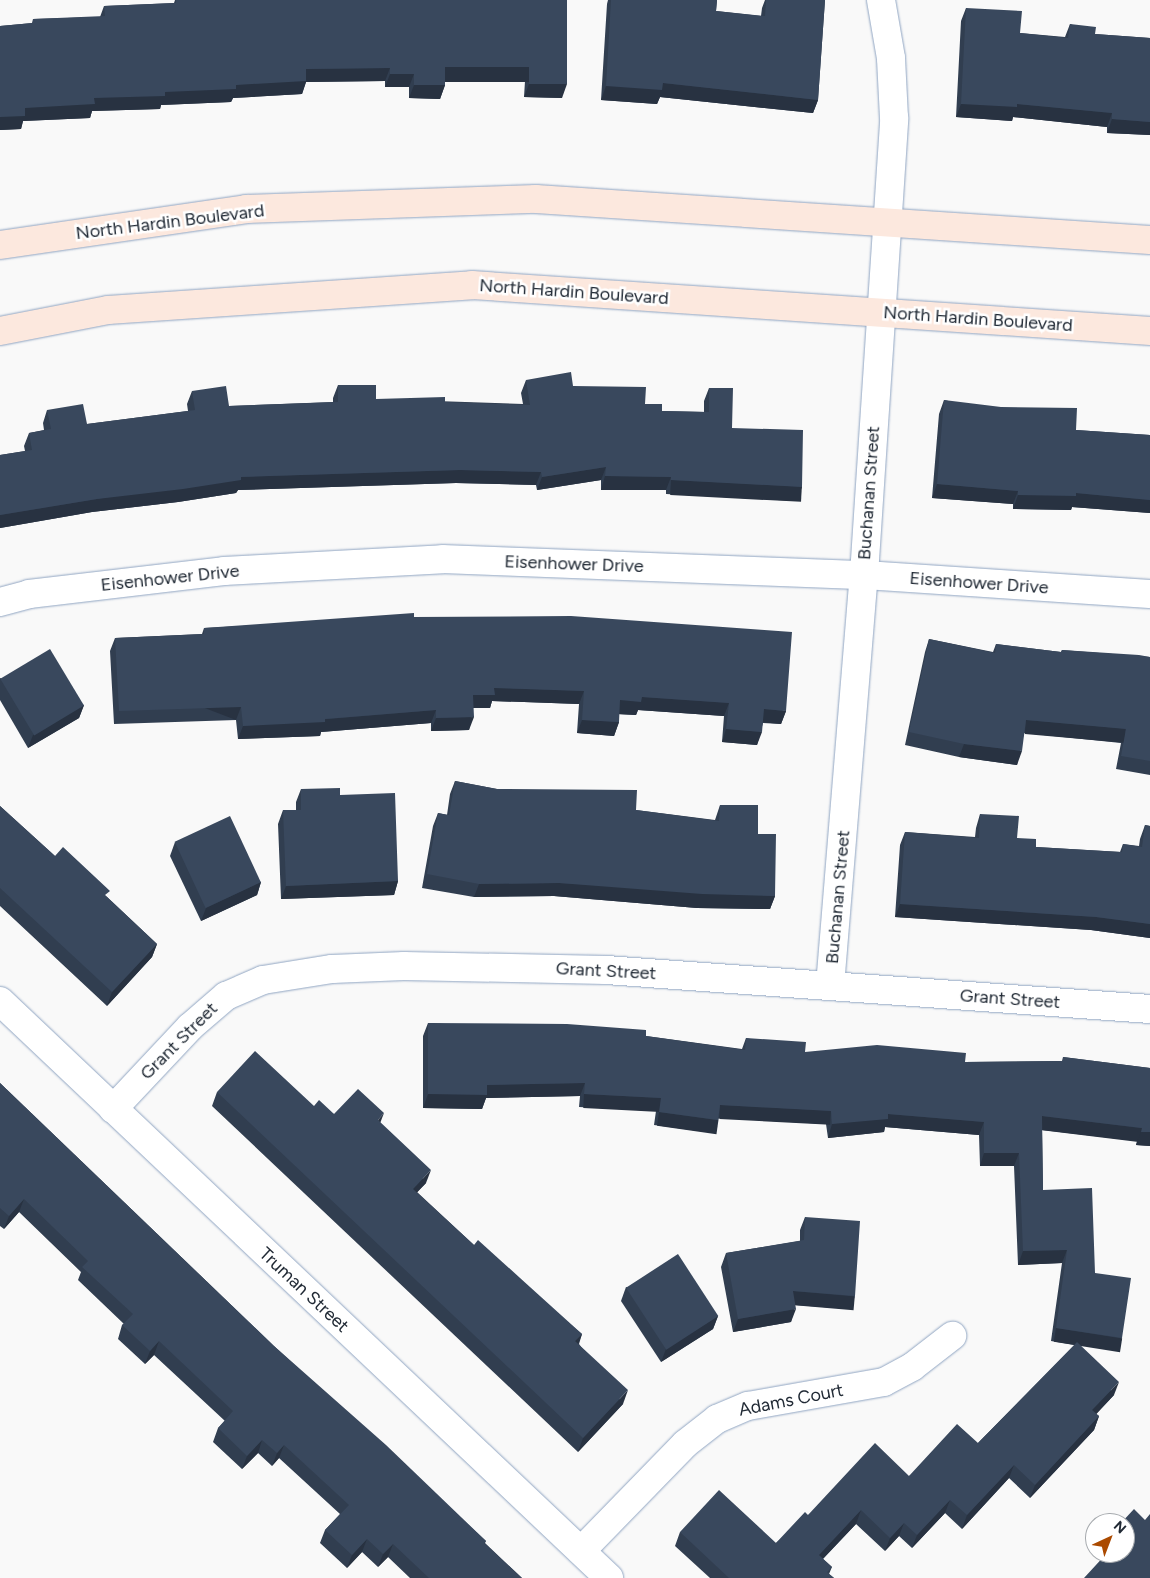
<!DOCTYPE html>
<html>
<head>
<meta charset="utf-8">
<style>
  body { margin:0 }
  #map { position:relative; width:1150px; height:1578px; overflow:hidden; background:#f9f9f9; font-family:Figtree,sans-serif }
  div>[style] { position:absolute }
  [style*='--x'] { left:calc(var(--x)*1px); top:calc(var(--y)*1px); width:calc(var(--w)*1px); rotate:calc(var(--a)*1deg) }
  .roads { filter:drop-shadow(0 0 1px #90a5c2) drop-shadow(0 0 1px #90a5c2) }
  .minor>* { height:28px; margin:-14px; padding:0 14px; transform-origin:14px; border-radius:14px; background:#fff }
  .secondary>* { height:28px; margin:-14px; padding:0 14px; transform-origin:14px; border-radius:14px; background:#fce8de }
  .wall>* { inset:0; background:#313e50 }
  .shaded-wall>* { inset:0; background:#283241; transform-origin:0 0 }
  .building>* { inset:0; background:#39485d; transform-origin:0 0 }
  span { translate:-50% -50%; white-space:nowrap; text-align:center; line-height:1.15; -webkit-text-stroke:5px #fff; paint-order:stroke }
  .street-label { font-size:18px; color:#212a35 }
  .north { position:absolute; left:1085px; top:1513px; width:50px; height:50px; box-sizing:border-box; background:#fff; border:1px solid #a6aaae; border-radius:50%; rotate:43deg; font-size:14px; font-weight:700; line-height:20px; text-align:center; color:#212a35 }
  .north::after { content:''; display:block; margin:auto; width:18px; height:22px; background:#ab4a00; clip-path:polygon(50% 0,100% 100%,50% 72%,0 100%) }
</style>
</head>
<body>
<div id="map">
  <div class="roads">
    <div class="minor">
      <div style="--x:0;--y:602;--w:30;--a:-15"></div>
      <div style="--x:29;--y:594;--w:196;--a:-6.7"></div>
      <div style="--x:224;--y:571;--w:219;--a:-3.1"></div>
      <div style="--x:443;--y:559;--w:421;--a:2.2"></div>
      <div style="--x:864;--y:575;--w:287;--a:3.8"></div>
      <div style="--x:830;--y:986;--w:412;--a:-85.3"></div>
      <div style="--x:864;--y:575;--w:458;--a:-86.2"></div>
      <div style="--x:894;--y:118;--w:60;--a:-92.9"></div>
      <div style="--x:891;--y:58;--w:59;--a:-99.8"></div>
      <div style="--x:0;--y:1001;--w:839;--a:43.45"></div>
      <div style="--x:113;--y:1109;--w:112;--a:-46.8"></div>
      <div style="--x:190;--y:1027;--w:48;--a:-40.7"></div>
      <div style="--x:226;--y:996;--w:40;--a:-23.4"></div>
      <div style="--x:263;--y:980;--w:70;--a:-9.1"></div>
      <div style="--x:332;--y:969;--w:72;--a:-2.4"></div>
      <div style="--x:404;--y:966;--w:202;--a:1.1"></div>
      <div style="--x:606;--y:970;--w:545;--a:4.1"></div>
      <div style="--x:581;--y:1551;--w:149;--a:-45.8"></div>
      <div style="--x:685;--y:1444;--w:41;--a:-38"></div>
      <div style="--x:717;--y:1419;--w:34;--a:-23"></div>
      <div style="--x:748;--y:1406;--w:138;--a:-10"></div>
      <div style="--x:884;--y:1382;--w:32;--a:-28"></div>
      <div style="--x:912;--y:1367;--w:51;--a:-37.8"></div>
    </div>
    <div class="secondary">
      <div style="--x:0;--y:245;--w:249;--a:-8.3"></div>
      <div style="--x:246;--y:209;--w:290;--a:-2"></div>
      <div style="--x:536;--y:199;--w:615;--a:3.82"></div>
      <div style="--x:0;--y:331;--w:110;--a:-11"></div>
      <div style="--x:108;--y:310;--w:365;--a:-3.9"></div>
      <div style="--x:472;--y:285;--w:680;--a:3.88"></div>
    </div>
  </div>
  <div class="wall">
    <div style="clip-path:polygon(175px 0,567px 0,562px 98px,524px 97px,525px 81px,445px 81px,445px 85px,440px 99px,409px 98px,409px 87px,385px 87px,385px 81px,306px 82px,302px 94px,233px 98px,231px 102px,161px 105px,160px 109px,92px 111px,90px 118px,23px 121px,21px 129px,0 130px,0 26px,32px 23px,33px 19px,100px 17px,104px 6px,174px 3px)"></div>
    <div style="clip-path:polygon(608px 0,717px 0,716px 11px,761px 16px,762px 8px,765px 0,825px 0,818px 100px,813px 113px,660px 97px,657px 104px,601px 100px,607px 4px)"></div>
    <div style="clip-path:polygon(966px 8px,1020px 33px,1065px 37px,1070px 24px,1095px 34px,1150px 38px,1150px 135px,1107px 133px,1107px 127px,1013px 117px,1012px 121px,956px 117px,961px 21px)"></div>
    <div style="clip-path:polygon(526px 380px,573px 386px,645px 404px,662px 411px,704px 412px,704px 401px,709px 388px,732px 428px,802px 487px,797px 501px,666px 494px,666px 490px,601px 490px,601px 480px,537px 490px,536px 485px,456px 483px,238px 490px,236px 493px,178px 502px,92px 512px,0 528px,0 455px,25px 451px,24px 446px,29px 433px,44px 430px,43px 423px,47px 410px,87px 424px,188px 411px,187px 404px,192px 391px,229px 406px,333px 402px,333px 398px,338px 385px,376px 399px,523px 404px,521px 393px)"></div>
    <div style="clip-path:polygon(944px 400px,1076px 430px,1150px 435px,1150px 513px,1072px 507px,1071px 510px,1013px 509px,1013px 504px,932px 498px,939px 414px)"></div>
    <div style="clip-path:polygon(414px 617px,786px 711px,781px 724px,763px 723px,757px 745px,722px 742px,724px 716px,638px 710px,636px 715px,619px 714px,619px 722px,614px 736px,577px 733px,579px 704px,492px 701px,490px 708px,473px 708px,469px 730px,431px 731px,431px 723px,321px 732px,320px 736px,238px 739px,236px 720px,114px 724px,110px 651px,115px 638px,202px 634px,204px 628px)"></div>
    <div style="clip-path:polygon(929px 639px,993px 652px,996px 644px,1061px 652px,1062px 650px,1150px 657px,1150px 775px,1116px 769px,1121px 743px,1024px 733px,1017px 765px,959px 757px,905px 745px,925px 652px)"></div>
    <div style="clip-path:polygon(0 678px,84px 705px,79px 718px,28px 748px,0 700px)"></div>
    <div style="clip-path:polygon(455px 781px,497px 789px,636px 810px,715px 820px,720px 805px,758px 834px,775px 896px,770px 909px,697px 908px,554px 896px,474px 897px,422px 888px,433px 826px,438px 813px,447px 815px,450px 794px)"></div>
    <div style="clip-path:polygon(301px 789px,340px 795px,398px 881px,394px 895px,281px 899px,278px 824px,283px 810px,296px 810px,296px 802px)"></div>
    <div style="clip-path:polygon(0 806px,55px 856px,107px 897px,157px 944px,152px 957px,107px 1006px,0 906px)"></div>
    <div style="clip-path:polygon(980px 814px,1017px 838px,1036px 847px,1120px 852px,1123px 844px,1139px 846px,1140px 839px,1145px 825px,1150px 826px,1150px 938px,1091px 930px,895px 917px,900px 845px,905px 832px,975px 837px,976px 828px)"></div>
    <div style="clip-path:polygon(175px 842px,261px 882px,257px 895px,201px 921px,170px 856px)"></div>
    <div style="clip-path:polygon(428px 1023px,646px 1036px,742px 1049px,746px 1038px,805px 1052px,965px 1062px,1062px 1061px,1063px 1057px,1150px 1068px,1150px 1146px,1136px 1145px,1137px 1141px,1042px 1130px,1043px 1190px,1095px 1273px,1122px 1338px,1118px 1351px,1080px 1345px,1114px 1395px,1096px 1414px,1099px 1416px,1094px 1430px,1030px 1498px,1009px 1478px,962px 1529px,945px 1513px,912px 1548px,899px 1536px,885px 1551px,856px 1524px,823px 1559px,832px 1567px,829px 1574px,834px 1578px,710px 1578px,675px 1546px,680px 1532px,776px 1543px,808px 1515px,909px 1476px,978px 1443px,1075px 1345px,1051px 1341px,1062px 1263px,1018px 1265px,1014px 1166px,980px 1166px,979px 1135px,885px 1127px,884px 1132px,828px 1138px,826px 1124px,719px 1118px,714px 1133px,654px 1125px,656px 1111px,579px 1107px,580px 1096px,486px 1098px,482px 1109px,423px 1108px,423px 1036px)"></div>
    <div style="clip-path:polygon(0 1083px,274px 1346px,486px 1541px,485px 1543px,522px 1578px,410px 1578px,388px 1557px,378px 1567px,362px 1552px,347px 1568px,320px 1543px,325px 1530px,340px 1514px,279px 1458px,272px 1466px,258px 1453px,242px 1469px,213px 1442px,218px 1428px,225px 1421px,154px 1355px,145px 1364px,118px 1339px,122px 1325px,124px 1324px,78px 1280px,81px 1272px,19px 1212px,4px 1229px,0 1226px)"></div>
    <div style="clip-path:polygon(217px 1092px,314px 1106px,334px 1114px,380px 1123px,426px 1183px,417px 1192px,474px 1245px,582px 1334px,579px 1344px,623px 1404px,578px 1452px,212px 1106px)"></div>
    <div style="clip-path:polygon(805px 1217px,855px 1296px,850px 1309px,795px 1305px,791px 1322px,733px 1332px,721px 1267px,726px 1253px,800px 1241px,800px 1230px)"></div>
    <div style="clip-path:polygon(626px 1287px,718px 1316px,713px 1329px,661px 1362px,621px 1301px)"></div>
  </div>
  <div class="shaded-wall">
    <div style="left:445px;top:67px;width:84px;height:15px"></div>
    <div style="clip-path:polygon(390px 68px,385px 81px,306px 82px,302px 94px,233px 98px,231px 102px,161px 105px,160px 109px,92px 111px,90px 118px,23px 121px,21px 129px,0 130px,0 117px,25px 108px,94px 98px,236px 85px,306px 69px)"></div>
    <div style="clip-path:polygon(390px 74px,414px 74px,409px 87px,385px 87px)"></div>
    <div style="clip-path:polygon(663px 83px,818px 100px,813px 113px,660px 97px,657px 104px,601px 100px,606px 86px)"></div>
    <div style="clip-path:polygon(529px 84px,567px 84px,562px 98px,524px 97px)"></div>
    <div style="clip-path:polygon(414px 85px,445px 85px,440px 99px,409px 98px)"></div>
    <div style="clip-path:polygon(961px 104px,1017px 104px,1112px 113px,1107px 127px,1013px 117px,1012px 121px,956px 117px)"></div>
    <div style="clip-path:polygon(1112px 119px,1150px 122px,1150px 135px,1107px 133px)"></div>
    <div style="clip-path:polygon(606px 467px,601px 480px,537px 490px,542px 477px)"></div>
    <div style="clip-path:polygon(460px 470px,541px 472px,536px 485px,456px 483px,238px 490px,236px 493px,178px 502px,92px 512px,0 528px,0 515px,97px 499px,241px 477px)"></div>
    <div style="clip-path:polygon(605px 476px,671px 477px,666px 490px,601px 490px)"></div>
    <div style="left:671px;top:480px;width:131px;height:15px;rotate:3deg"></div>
    <div style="clip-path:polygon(937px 484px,1018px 491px,1013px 504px,932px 498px)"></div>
    <div style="clip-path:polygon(1076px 493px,1150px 500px,1150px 513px,1072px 507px,1071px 510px,1013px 509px,1018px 495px)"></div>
    <div style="clip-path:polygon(494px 688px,584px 691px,579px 704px,492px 701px,490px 708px,468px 708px,473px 695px)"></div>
    <div style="clip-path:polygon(642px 697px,729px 703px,724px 716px,638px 710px,636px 715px,615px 714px,620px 700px)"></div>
    <div style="clip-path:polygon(84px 705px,79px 718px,28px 748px,33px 735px)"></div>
    <div style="left:241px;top:707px;width:14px;height:122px;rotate:111deg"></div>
    <div style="clip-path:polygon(764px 709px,786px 711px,781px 724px,759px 722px)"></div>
    <div style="clip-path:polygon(436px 710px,431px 723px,321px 732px,320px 736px,238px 739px,243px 726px)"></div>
    <div style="clip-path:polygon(474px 717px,469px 730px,431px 731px,436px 718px)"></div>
    <div style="clip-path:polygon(582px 720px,619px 722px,614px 736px,577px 733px)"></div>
    <div style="left:1026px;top:720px;width:100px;height:14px;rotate:5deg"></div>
    <div style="clip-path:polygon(726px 729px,762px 732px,757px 745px,722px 742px)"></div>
    <div style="clip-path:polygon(964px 744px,1022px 751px,1017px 765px,959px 757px)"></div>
    <div style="clip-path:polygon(398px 881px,394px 895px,281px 899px,286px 886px)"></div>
    <div style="clip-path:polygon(261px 882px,257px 895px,201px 921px,206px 908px)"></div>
    <div style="clip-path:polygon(559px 883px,775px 896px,770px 909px,697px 908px,554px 896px,474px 897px,479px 884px)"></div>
    <div style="clip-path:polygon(900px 904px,1096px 917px,1150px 924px,1150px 938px,1091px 930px,895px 917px)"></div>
    <div style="clip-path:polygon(157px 944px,152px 957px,107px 1006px,112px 992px)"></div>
    <div style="clip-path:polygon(585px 1083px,580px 1096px,486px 1098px,482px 1109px,423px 1108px,428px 1094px,487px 1085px)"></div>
    <div style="left:584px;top:1094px;width:77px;height:14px;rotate:3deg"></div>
    <div style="left:720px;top:1105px;width:111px;height:14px;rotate:3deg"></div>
    <div style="left:659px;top:1112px;width:60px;height:14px;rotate:8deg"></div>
    <div style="clip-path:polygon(384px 1113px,379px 1126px,378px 1120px)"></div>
    <div style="clip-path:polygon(888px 1114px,984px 1122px,979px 1135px,885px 1127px,884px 1132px,828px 1138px,832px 1124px)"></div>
    <div style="left:1042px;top:1116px;width:101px;height:14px;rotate:7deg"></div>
    <div style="clip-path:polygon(1141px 1132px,1150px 1132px,1150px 1146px,1136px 1145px)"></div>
    <div style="clip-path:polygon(984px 1153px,1019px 1153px,1014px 1166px,980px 1166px)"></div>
    <div style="clip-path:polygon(431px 1170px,426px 1183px,408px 1202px,413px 1189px)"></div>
    <div style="clip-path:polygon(24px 1199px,19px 1212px,4px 1229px,9px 1216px)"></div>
    <div style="clip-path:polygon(1067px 1250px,1062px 1263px,1018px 1265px,1023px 1251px)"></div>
    <div style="left:793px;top:1291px;width:62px;height:14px;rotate:5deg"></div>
    <div style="clip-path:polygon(796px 1309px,791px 1322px,733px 1332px,738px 1319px)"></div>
    <div style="clip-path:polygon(718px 1316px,713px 1329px,661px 1362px,666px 1349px)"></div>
    <div style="left:1056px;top:1328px;width:67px;height:14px;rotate:9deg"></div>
    <div style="clip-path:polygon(582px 1334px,577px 1347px,575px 1341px)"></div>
    <div style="clip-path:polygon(159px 1341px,154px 1355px,145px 1364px,150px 1351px)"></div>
    <div style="clip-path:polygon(1119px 1382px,1114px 1395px,1087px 1424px,1092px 1410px)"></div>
    <div style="clip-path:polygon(628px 1390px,623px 1404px,578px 1452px,583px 1438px)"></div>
    <div style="clip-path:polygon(1099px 1416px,1094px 1430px,1030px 1498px,1035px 1485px)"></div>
    <div style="clip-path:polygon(262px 1440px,258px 1453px,242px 1469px,247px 1456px)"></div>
    <div style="clip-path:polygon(284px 1445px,279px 1458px,272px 1466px,277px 1453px)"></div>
    <div style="clip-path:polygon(1014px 1465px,1009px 1478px,962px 1529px,967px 1515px)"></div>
    <div style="clip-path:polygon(950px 1500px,945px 1513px,912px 1548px,917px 1535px)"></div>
    <div style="clip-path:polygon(861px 1510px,856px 1524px,814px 1568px,819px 1555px)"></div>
    <div style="clip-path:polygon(904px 1523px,899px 1536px,885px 1551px,890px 1538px)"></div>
    <div style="clip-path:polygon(367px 1539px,362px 1552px,347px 1568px,352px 1555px)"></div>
    <div style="clip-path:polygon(393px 1544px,388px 1557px,378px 1567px,383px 1554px)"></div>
  </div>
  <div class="building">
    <div style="clip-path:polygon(176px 0,567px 0,567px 84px,529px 84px,529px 67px,445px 67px,445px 85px,414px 85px,414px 74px,390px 74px,390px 68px,306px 69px,306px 81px,236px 85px,236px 89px,165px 92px,165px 96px,94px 98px,95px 104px,25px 108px,25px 116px,0 117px,0 26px,33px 23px,33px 19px,105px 16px,104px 6px,176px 3px)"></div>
    <div style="clip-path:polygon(611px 0,717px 0,716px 11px,765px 16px,766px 0,825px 0,818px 100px,663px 83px,662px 90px,606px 86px)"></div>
    <div style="clip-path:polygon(966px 8px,1022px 11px,1020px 33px,1068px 38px,1070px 24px,1096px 27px,1095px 34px,1150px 38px,1150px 122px,1112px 119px,1112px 113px,1017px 104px,1017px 107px,961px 104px)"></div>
    <div style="clip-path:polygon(571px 372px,573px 386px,646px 387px,645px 404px,662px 404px,662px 411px,709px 412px,709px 388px,733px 388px,732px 428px,803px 430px,802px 487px,671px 480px,671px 477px,605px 476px,606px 467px,542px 477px,541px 472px,460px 470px,241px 477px,241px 480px,183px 489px,97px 499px,0 515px,0 455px,32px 450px,29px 433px,51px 429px,47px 410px,83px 404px,87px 424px,195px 410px,192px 391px,226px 386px,229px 406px,338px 402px,338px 385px,376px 385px,376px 399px,445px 397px,445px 402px,530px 405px,526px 380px)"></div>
    <div style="clip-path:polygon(944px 400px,1001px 407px,1077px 408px,1076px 430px,1150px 435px,1150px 500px,1076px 493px,1076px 496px,1018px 495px,1018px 491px,937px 484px)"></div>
    <div style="clip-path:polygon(414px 613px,414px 617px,571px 616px,792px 632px,786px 711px,764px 709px,762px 732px,726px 729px,729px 703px,642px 697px,641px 702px,620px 700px,619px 722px,582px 720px,584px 691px,494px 688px,495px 695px,473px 695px,474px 717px,436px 718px,436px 710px,325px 719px,325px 722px,243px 726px,241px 707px,119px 711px,115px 638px,204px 634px,204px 628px)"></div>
    <div style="clip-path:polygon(929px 639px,995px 653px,996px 644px,1061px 652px,1062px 650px,1139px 655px,1150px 657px,1150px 761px,1121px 756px,1126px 729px,1026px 720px,1022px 751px,964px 744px,909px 732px)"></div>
    <div style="left:50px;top:649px;width:66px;height:58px;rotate:59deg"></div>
    <div style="clip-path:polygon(455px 781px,497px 789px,637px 790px,636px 810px,719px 821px,720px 805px,758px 805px,758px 834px,776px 834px,775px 896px,702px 894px,559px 883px,479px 884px,427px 874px,438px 813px,449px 815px)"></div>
    <div style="clip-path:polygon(340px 788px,340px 795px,395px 793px,398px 881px,286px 886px,283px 810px,301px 810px,301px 789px)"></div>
    <div style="clip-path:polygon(0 806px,55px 856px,63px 847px,110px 891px,105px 895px,157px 944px,112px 992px,0 888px)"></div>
    <div style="clip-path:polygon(980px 814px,1019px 816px,1017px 838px,1036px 839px,1036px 847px,1122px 852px,1123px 844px,1142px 847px,1145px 825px,1150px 826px,1150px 924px,1096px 917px,900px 904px,905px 832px,979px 838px)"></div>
    <div style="left:230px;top:816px;width:73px;height:61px;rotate:65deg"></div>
    <div style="clip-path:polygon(428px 1023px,567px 1024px,646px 1030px,646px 1036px,745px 1050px,746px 1038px,806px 1042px,805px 1052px,877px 1045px,966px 1053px,965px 1062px,1063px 1061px,1063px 1057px,1150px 1068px,1150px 1132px,1141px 1132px,1142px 1128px,1042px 1116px,1043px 1190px,1092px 1188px,1095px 1273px,1131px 1278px,1122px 1338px,1056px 1328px,1067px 1250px,1023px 1251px,1019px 1153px,984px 1153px,984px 1122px,888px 1114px,888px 1119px,832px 1124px,831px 1111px,720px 1105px,718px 1120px,659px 1112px,661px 1098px,584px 1094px,585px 1083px,487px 1085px,487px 1095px,428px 1094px)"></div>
    <div style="clip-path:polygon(255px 1051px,314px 1106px,319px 1100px,334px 1114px,358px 1089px,384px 1113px,378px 1120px,431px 1170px,413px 1189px,474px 1245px,478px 1240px,582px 1334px,575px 1341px,628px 1390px,583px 1438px,217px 1092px)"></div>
    <div style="clip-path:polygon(0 1083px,274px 1346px,386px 1445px,486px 1541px,484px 1543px,522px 1578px,429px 1578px,393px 1544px,383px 1554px,367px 1539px,352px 1555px,325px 1530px,349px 1505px,284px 1445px,277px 1453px,262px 1440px,247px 1456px,218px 1428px,233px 1411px,159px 1341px,150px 1351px,122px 1325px,133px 1314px,82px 1267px,88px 1261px,24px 1199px,9px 1216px,0 1208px)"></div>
    <div style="clip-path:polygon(805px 1217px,860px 1221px,855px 1296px,793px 1291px,796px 1309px,738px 1319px,726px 1253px,804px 1240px)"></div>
    <div style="left:678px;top:1254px;width:74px;height:62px;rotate:57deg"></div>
    <div style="clip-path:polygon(1077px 1342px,1119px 1382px,1092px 1410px,1099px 1416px,1035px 1485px,1014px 1465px,967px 1515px,950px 1500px,917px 1535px,904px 1523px,890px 1538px,861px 1510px,819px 1555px,832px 1567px,827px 1572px,834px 1578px,729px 1578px,680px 1532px,719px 1490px,776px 1543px,805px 1512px,808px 1515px,875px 1443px,909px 1476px,957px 1424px,978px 1443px)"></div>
    <div style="clip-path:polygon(1134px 1509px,1145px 1520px,1150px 1514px,1150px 1578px,1084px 1578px,1107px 1553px,1125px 1553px,1125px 1523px,1121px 1523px)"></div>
  </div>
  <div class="street-label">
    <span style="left:170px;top:222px;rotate:-7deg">North Hardin Boulevard</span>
    <span style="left:574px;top:292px;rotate:4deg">North Hardin Boulevard</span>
    <span style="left:978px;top:319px;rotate:4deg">North Hardin Boulevard</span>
    <span style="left:869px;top:493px;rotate:-86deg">Buchanan Street</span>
    <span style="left:574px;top:564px;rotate:2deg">Eisenhower Drive</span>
    <span style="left:170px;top:578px;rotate:-6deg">Eisenhower Drive</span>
    <span style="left:979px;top:583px;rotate:4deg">Eisenhower Drive</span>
    <span style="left:838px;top:897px;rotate:-85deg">Buchanan Street</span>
    <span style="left:606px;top:971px;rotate:3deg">Grant Street</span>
    <span style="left:1010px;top:999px;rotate:4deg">Grant Street</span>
    <span style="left:179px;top:1041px;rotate:-45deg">Grant Street</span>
    <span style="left:304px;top:1290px;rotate:43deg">Truman Street</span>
    <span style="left:791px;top:1400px;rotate:-11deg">Adams Court</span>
  </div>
  <div class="north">N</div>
</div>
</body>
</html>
